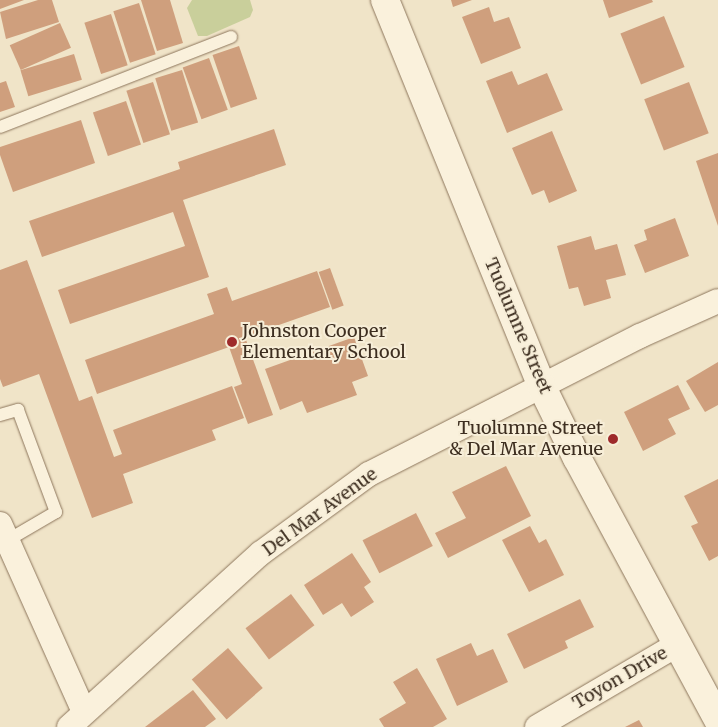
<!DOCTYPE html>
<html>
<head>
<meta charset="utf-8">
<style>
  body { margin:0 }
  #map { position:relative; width:718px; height:727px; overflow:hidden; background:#f0e4c8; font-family:Merriweather,serif }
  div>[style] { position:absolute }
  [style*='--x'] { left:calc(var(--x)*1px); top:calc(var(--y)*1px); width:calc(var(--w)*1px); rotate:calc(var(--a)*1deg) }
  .green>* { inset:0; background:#c9cf9b }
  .building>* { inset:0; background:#cf9f7d; transform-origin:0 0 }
  .roads { filter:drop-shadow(0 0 1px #8d765c) drop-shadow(0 0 1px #8d765c) }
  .service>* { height:12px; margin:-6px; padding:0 6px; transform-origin:6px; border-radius:6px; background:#faf1dc }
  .minor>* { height:24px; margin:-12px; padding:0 12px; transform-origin:12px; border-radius:12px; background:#faf1dc }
  .secondary>* { height:28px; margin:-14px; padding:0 14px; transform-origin:14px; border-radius:14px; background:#faf1dc }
  .dots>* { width:14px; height:14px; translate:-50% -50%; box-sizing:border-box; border:2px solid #f7eed8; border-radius:50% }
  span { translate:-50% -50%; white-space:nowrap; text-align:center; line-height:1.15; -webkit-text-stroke:4px #f7eed8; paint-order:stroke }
  .street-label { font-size:18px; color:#3d2e20 }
  .poi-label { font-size:18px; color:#3d2e20 }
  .left { translate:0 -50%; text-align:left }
  .right { translate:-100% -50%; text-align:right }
</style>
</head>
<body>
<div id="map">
  <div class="green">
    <div style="clip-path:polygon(192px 0,250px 0,253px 10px,250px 17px,207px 36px,198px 36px,187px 8px)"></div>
  </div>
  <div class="building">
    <div style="clip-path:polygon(0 0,24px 0,0 9px)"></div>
    <div style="clip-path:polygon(38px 0,52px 0,59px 22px,6px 39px,0 12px)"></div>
    <div style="clip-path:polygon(141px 0,170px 0,183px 43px,157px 51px)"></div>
    <div style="clip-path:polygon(451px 0,472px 0,453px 7px)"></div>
    <div style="clip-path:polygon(603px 0,652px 0,653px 2px,609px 18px)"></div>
    <div style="left:139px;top:3px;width:54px;height:27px;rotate:72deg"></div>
    <div style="clip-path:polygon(489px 7px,494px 22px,509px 17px,521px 48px,481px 64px,462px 17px)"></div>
    <div style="left:111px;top:14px;width:54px;height:28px;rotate:72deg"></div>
    <div style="left:664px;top:16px;width:55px;height:47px;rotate:68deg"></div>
    <div style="left:60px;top:23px;width:27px;height:55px;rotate:66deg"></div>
    <div style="left:239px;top:46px;width:56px;height:28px;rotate:71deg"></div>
    <div style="left:74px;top:54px;width:27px;height:56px;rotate:73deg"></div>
    <div style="left:209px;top:58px;width:55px;height:28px;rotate:70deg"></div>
    <div style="left:182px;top:70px;width:55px;height:28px;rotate:73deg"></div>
    <div style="clip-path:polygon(512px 71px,518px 85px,547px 73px,563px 110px,507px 133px,486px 81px)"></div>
    <div style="clip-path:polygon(6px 81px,15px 107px,0 112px,0 83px)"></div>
    <div style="left:153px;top:82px;width:55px;height:28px;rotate:72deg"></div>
    <div style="left:689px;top:82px;width:55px;height:48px;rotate:69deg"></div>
    <div style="left:126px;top:101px;width:46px;height:35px;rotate:71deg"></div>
    <div style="clip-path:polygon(81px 120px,95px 163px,13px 192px,0 155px,0 147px)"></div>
    <div style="clip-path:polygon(274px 129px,286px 165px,183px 200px,209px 277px,70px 324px,58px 290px,185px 246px,173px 212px,42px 257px,29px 221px,180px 169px,178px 162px)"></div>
    <div style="clip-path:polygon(552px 131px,577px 191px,549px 203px,544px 190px,532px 195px,512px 148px)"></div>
    <div style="clip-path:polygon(718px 153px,718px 226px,696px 161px)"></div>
    <div style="clip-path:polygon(675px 218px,689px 256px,645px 273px,634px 245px,647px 240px,644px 230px)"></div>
    <div style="clip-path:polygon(591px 236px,595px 250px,617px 244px,626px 275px,606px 280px,611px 298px,584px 306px,578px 287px,569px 289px,557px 246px)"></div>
    <div style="clip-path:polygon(27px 260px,79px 401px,92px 396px,114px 457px,122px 454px,113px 430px,232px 386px,244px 418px,212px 430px,216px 440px,123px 474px,133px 503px,92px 518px,39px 374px,3px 387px,0 379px,0 270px)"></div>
    <div style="left:330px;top:268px;width:40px;height:12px;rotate:70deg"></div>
    <div style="clip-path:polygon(317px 271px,330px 307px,245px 337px,273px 415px,248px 424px,234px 387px,242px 384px,229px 347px,97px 394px,85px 360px,214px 314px,207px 294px,227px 287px,232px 301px)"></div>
    <div style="clip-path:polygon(354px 337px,368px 376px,352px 382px,357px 395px,307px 413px,302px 401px,280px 410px,265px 369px)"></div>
    <div style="clip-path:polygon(718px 362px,718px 405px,705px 412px,686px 381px)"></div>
    <div style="clip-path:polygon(678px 385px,690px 409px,668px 419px,676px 434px,643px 451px,624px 412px)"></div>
    <div style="clip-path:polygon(506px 466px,531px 516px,448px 558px,435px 533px,466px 518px,452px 492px)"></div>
    <div style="clip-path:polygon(718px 479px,718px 556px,709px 561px,691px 526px,698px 523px,684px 496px)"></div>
    <div style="left:416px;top:513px;width:37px;height:60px;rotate:63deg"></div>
    <div style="clip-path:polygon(530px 526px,539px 543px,546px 539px,564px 575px,529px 592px,502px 540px)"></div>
    <div style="clip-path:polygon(352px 553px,371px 582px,364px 587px,374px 602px,351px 617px,342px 603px,323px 615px,304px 585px)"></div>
    <div style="left:291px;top:594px;width:39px;height:57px;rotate:53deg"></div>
    <div style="clip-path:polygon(580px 599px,594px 627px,565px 641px,568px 648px,524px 669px,507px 634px)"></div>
    <div style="clip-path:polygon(471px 643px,477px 656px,493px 649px,508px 682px,457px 706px,436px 659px)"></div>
    <div style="left:228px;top:648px;width:53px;height:48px;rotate:49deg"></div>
    <div style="clip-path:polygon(417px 668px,447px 719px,433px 727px,384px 727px,379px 719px,406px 703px,393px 682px)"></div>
    <div style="clip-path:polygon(193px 690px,216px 719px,205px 727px,145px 727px)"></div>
    <div style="clip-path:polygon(639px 720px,643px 727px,625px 727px)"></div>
  </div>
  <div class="roads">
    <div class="service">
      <div style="--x:0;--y:127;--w:248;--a:-21.3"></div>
      <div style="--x:0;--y:415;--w:19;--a:-16"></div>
      <div style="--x:18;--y:410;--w:109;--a:69.6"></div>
      <div style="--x:56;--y:512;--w:56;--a:149.7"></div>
    </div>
    <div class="minor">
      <div style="--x:0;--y:524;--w:206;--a:65.9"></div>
      <div style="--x:69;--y:727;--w:259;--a:-42.2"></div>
      <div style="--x:261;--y:553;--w:134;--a:-36.2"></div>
      <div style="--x:369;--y:474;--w:304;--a:-27"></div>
      <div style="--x:640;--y:336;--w:85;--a:-24.2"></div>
      <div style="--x:537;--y:727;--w:162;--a:-30.4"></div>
    </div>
    <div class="secondary">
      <div style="--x:385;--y:0;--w:418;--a:67.9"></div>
      <div style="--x:542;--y:387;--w:79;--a:63.8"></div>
      <div style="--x:577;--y:458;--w:298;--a:61.7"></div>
    </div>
  </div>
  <div class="dots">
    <div style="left:232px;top:342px;background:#9e2a2b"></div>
    <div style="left:613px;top:439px;background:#9e2a2b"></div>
  </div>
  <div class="street-label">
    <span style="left:518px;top:326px;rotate:67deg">Tuolumne Street</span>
    <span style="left:320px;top:512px;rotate:-36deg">Del Mar Avenue</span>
    <span style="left:620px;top:678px;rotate:-30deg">Toyon Drive</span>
  </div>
  <div class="poi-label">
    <span class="left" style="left:242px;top:342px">Johnston Cooper<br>Elementary School</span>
    <span class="right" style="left:603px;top:439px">Tuolumne Street<br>&amp; Del Mar Avenue</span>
  </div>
</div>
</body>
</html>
